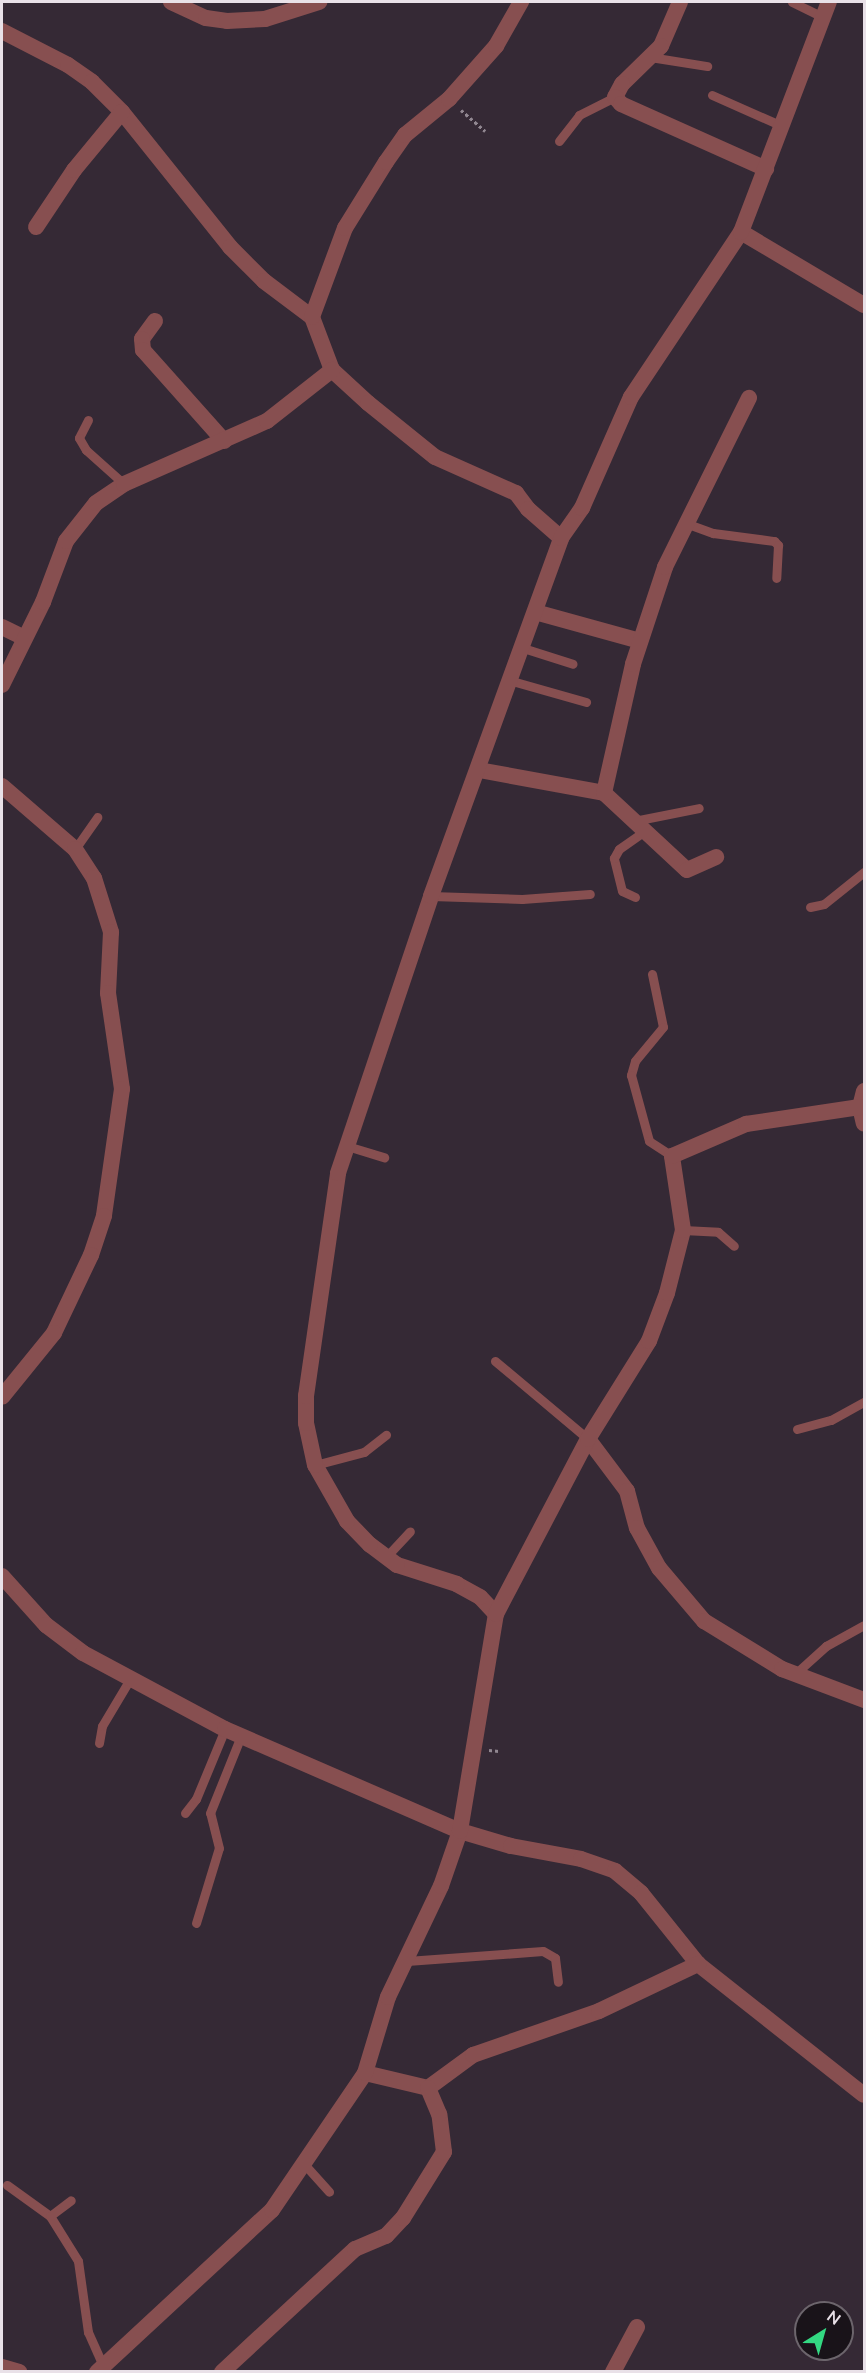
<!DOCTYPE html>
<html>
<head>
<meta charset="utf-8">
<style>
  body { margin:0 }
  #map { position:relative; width:866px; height:2373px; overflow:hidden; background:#352935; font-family:"Nunito Sans",sans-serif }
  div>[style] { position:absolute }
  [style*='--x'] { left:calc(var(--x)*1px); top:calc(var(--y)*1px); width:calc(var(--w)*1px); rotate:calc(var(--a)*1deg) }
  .path>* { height:3px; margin-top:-1.5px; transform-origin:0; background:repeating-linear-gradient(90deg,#918791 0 3px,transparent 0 6px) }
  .service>* { height:9px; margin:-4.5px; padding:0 4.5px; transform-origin:4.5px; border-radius:4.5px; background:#874f50 }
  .minor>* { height:16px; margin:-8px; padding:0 8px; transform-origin:8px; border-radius:8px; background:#874f50 }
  span { translate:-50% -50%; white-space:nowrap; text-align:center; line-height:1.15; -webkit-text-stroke:4.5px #191319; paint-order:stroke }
  .frame { position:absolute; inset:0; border:3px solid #e9e1e8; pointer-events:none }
  .north { position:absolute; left:794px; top:2301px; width:60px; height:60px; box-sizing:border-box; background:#191319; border:2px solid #6c656c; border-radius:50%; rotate:37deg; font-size:16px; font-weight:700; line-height:24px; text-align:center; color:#e9e1e8 }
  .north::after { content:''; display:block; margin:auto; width:21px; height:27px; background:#33d882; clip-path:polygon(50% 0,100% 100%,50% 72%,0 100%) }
</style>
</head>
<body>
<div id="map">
  <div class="path">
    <div style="--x:461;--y:110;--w:32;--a:41"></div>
    <div style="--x:489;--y:1750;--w:10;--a:6"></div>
  </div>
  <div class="service">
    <div style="--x:792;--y:2;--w:34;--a:26"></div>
    <div style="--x:650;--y:57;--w:58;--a:9"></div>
    <div style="--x:712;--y:95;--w:77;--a:23.9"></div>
    <div style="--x:559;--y:141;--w:33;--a:-52"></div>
    <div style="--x:579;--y:115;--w:40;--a:-26.6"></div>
    <div style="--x:88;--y:420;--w:20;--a:117"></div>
    <div style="--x:79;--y:438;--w:14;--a:60"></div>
    <div style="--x:86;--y:450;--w:51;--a:41.8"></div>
    <div style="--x:688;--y:524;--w:27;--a:20"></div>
    <div style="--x:713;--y:533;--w:62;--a:7.5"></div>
    <div style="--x:774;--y:541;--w:6;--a:45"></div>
    <div style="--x:778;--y:545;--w:33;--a:93"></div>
    <div style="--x:523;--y:648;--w:52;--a:17.7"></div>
    <div style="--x:512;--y:681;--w:77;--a:15.8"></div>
    <div style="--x:634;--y:821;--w:66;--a:-11.3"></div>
    <div style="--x:75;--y:849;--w:39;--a:-55"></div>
    <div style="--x:431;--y:896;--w:91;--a:1.9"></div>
    <div style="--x:522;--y:899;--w:68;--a:-4.2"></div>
    <div style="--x:635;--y:897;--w:14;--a:-155"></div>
    <div style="--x:622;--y:891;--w:34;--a:-104"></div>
    <div style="--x:614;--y:858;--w:10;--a:-61"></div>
    <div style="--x:619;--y:849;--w:32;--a:-35"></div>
    <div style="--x:810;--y:907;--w:14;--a:-12"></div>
    <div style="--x:824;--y:904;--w:51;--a:-38.7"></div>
    <div style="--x:652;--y:974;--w:54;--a:78.3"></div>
    <div style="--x:663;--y:1027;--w:44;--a:129.5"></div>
    <div style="--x:635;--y:1061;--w:15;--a:106"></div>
    <div style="--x:631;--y:1075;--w:68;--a:74.7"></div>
    <div style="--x:649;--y:1141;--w:27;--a:33"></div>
    <div style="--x:347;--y:1146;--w:39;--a:17"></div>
    <div style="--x:683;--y:1230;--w:35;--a:3"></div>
    <div style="--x:718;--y:1232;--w:21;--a:41"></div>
    <div style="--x:495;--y:1361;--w:121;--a:40"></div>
    <div style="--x:797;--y:1429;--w:35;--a:-15"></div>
    <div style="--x:831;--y:1420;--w:38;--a:-29"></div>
    <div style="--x:315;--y:1465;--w:51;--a:-14.9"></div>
    <div style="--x:364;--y:1452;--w:28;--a:-38"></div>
    <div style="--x:386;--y:1557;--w:35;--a:-47"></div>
    <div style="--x:795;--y:1674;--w:42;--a:-42.1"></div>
    <div style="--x:826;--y:1646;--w:43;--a:-28.9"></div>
    <div style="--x:99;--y:1743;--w:17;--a:-80"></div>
    <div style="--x:102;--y:1726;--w:55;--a:-59.2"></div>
    <div style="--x:185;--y:1813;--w:18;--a:-52"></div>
    <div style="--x:196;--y:1799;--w:76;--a:-67.5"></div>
    <div style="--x:196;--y:1923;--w:78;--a:-73"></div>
    <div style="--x:219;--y:1848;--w:36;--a:-104"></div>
    <div style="--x:210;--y:1813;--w:83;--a:-68.1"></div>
    <div style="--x:407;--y:1961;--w:136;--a:-4.2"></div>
    <div style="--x:543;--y:1951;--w:14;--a:30"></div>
    <div style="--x:555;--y:1958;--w:24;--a:83"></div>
    <div style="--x:305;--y:2165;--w:36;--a:48"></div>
    <div style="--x:7;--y:2185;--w:53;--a:35.8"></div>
    <div style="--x:50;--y:2216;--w:53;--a:58.1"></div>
    <div style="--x:78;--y:2261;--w:72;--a:82"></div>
    <div style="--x:88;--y:2332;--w:36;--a:66"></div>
    <div style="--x:50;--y:2216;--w:26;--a:-37"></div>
  </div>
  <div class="minor">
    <div style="--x:171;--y:2;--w:38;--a:25"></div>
    <div style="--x:206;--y:18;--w:21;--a:8"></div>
    <div style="--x:227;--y:21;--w:38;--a:-3"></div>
    <div style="--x:265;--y:19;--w:57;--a:-17.5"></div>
    <div style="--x:680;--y:2;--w:48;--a:113.4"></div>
    <div style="--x:661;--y:46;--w:54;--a:135.7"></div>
    <div style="--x:622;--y:84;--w:15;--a:118"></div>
    <div style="--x:615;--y:97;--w:9;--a:49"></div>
    <div style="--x:621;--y:104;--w:159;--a:24.1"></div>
    <div style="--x:2;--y:31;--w:74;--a:27.3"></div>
    <div style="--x:68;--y:65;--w:29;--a:35"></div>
    <div style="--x:92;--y:82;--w:42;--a:45"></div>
    <div style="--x:122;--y:112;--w:173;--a:51.3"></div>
    <div style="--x:230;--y:247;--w:48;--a:45"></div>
    <div style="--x:264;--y:281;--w:60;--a:36.9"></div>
    <div style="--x:312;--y:317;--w:57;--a:69.3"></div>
    <div style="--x:332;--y:370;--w:49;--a:42.5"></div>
    <div style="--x:368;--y:403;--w:86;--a:38.9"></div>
    <div style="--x:435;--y:457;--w:89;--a:24"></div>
    <div style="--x:516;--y:493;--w:20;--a:53"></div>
    <div style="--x:528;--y:509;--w:44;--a:41.3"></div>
    <div style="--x:36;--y:227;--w:69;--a:-56.3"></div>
    <div style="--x:74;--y:170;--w:75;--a:-50.4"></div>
    <div style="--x:741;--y:232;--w:143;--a:30.7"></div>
    <div style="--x:312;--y:317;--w:95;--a:-69.7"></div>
    <div style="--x:345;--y:228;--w:78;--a:-58.2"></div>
    <div style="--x:386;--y:162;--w:33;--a:-55"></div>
    <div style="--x:405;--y:135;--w:57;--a:-39.3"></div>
    <div style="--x:449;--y:99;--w:71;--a:-48.4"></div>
    <div style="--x:496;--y:46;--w:51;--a:-60.4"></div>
    <div style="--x:155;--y:321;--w:22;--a:126"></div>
    <div style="--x:142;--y:339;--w:11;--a:85"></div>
    <div style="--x:143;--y:350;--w:122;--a:48.3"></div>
    <div style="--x:535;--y:612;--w:109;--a:15.4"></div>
    <div style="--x:2;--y:627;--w:25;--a:26"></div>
    <div style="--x:2;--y:685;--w:93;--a:-63.7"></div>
    <div style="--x:43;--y:602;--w:65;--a:-69.3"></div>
    <div style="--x:66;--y:541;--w:48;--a:-51.7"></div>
    <div style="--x:96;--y:503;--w:34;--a:-34"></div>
    <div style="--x:124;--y:484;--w:156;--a:-23.8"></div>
    <div style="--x:267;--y:421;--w:83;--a:-38.1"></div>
    <div style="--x:479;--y:770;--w:127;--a:10.4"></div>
    <div style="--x:604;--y:793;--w:113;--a:42.9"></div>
    <div style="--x:687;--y:870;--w:32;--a:-24"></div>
    <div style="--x:2;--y:786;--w:96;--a:40.8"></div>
    <div style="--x:75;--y:849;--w:35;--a:57"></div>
    <div style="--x:94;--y:878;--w:57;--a:72.5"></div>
    <div style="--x:111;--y:932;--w:61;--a:92.8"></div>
    <div style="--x:108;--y:993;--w:97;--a:81.7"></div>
    <div style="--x:122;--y:1089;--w:128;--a:98.1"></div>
    <div style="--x:104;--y:1216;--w:41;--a:108.4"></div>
    <div style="--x:91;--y:1255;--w:86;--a:115.4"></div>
    <div style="--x:54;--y:1333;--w:82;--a:129.1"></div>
    <div style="--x:604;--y:793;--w:132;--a:-77.3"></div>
    <div style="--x:633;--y:664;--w:102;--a:-71.7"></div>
    <div style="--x:665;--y:567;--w:189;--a:-63.6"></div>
    <div style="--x:864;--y:1091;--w:16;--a:104"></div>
    <div style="--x:860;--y:1107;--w:17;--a:77"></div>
    <div style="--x:588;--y:1439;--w:65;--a:53.1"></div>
    <div style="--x:627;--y:1491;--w:38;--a:75"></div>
    <div style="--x:637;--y:1528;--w:46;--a:61.2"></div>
    <div style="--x:659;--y:1568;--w:70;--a:49.7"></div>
    <div style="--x:704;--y:1621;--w:92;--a:31.6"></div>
    <div style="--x:782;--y:1669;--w:88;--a:20.7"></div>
    <div style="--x:2;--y:1576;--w:66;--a:48.1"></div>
    <div style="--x:46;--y:1625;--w:46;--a:37.1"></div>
    <div style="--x:83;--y:1653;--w:161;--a:28.2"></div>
    <div style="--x:225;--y:1729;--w:256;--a:23.5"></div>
    <div style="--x:460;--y:1831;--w:53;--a:16.4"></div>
    <div style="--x:511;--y:1846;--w:71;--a:10.5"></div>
    <div style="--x:581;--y:1859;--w:36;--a:19"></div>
    <div style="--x:615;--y:1871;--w:34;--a:40"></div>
    <div style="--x:641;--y:1893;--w:91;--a:51.2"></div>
    <div style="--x:698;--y:1964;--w:211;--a:38.3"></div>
    <div style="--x:496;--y:1614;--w:23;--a:-133"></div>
    <div style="--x:480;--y:1597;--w:26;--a:-151"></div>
    <div style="--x:457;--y:1584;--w:63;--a:-162.4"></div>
    <div style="--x:397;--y:1565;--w:34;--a:-143"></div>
    <div style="--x:370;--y:1545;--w:33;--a:-134"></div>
    <div style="--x:347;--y:1521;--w:64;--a:-119.7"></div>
    <div style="--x:315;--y:1465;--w:43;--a:-102.1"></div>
    <div style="--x:306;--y:1423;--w:27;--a:-90"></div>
    <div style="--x:306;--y:1396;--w:225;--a:-81.8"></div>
    <div style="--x:338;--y:1173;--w:292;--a:-71.4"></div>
    <div style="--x:431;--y:896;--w:381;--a:-70"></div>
    <div style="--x:561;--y:538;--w:37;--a:-55"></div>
    <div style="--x:582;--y:508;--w:121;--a:-66.2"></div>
    <div style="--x:631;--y:397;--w:198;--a:-56.3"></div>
    <div style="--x:741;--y:232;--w:246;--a:-69.1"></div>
    <div style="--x:365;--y:2073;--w:65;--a:13.4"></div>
    <div style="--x:428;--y:2088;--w:56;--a:-36.3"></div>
    <div style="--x:473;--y:2055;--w:133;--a:-19.2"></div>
    <div style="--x:599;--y:2011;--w:110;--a:-25.4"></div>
    <div style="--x:2;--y:2367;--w:18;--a:16"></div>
    <div style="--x:97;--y:2372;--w:238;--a:-42.8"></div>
    <div style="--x:272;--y:2210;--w:166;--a:-55.8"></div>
    <div style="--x:365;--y:2073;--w:79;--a:-73.2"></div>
    <div style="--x:388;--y:1997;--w:123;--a:-64.5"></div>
    <div style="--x:441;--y:1886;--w:58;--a:-70.9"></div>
    <div style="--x:460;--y:1831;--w:220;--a:-80.6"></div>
    <div style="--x:496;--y:1614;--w:198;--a:-62.3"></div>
    <div style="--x:588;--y:1439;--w:115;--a:-58.1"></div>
    <div style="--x:649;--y:1341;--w:51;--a:-69.4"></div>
    <div style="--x:667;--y:1293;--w:65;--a:-75.7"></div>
    <div style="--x:683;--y:1230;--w:75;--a:-98.5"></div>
    <div style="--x:672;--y:1156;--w:81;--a:-23.4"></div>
    <div style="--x:746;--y:1124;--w:115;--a:-8.5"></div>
    <div style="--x:222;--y:2372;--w:181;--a:-42.8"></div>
    <div style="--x:355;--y:2249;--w:34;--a:-23"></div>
    <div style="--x:386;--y:2236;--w:25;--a:-47"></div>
    <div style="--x:403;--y:2218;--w:78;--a:-58.2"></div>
    <div style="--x:444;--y:2152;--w:38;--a:-97"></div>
    <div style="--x:439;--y:2114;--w:28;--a:-113"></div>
    <div style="--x:613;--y:2372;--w:51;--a:-61.9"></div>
  </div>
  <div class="frame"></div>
  <div class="north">N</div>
</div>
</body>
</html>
